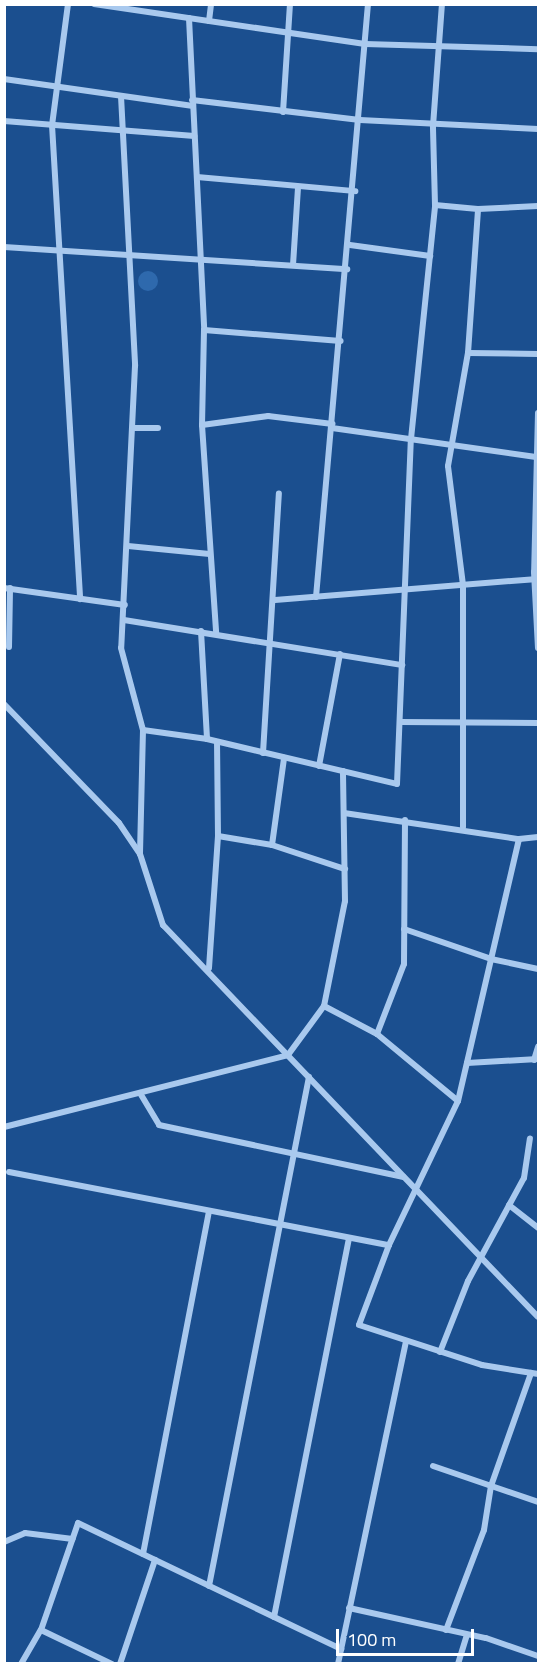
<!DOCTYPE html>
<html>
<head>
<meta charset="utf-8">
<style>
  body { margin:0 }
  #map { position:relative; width:543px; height:1668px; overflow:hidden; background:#1b4f8f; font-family:"Titillium Web",sans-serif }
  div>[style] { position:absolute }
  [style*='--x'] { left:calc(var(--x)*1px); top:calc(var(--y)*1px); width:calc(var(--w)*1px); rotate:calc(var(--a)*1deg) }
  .green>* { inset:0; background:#2e69ad }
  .round { border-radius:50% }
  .minor>* { height:6px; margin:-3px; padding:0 3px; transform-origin:3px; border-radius:3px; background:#a9c9ee }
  span { translate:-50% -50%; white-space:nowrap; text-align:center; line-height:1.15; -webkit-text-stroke:5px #1b4f8f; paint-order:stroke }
  .frame { position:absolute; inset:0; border:6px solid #fff; pointer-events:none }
  .scale { position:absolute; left:336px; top:1629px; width:138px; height:27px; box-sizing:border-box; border:3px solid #fff; border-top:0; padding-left:8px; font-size:18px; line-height:21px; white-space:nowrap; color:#fff; -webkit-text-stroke:4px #1b4f8f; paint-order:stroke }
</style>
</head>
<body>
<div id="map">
  <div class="green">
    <div class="round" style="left:138px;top:271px;width:20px;height:20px"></div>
  </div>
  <div class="minor">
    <div style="--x:68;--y:4;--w:122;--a:97.5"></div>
    <div style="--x:52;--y:125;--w:475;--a:86.6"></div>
    <div style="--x:94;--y:4;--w:274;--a:8.4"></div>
    <div style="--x:365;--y:44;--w:173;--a:1.7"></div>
    <div style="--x:189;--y:18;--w:312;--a:87.2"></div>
    <div style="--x:204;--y:330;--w:95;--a:91.2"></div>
    <div style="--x:202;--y:425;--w:208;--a:86.1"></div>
    <div style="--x:209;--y:21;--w:17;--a:-83"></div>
    <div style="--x:4;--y:79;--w:191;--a:8.1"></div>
    <div style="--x:121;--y:96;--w:270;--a:87"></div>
    <div style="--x:135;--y:366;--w:282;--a:92.8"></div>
    <div style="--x:121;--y:648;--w:85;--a:75"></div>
    <div style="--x:143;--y:730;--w:124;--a:91.4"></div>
    <div style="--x:192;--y:100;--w:169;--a:6.8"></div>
    <div style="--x:360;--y:120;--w:178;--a:2.9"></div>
    <div style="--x:283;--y:112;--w:108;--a:-86.3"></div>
    <div style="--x:4;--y:121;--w:191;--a:4.5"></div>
    <div style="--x:197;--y:177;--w:159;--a:5.1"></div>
    <div style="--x:435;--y:205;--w:43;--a:5.3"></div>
    <div style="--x:350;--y:245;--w:81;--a:7.8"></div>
    <div style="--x:4;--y:247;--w:344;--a:3.7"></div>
    <div style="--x:293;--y:265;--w:78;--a:-86.3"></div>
    <div style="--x:204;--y:330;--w:137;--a:4.6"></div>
    <div style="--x:468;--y:353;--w:70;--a:0.8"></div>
    <div style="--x:538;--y:413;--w:159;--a:91.4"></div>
    <div style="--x:534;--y:572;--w:76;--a:87"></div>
    <div style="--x:202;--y:425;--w:67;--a:-7.8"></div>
    <div style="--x:268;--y:416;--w:65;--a:7"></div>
    <div style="--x:133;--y:428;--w:25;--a:0"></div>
    <div style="--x:332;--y:428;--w:206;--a:8.1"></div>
    <div style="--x:128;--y:546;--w:82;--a:5.6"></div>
    <div style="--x:4;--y:588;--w:122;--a:8"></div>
    <div style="--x:316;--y:597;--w:595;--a:-84.99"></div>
    <div style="--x:275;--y:600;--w:260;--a:-4.6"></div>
    <div style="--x:124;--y:620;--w:282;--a:9.2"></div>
    <div style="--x:201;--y:631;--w:108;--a:86.8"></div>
    <div style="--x:9;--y:647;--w:59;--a:-89"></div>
    <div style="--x:4;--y:704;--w:165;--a:46"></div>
    <div style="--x:119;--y:823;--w:37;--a:56"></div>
    <div style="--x:140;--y:854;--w:75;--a:72.1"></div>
    <div style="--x:163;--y:925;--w:542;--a:46.27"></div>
    <div style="--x:400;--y:722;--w:138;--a:0.4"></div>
    <div style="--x:143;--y:730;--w:65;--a:8"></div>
    <div style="--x:207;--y:739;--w:195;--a:13.3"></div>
    <div style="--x:397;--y:784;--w:345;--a:-87.7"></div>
    <div style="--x:411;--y:439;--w:235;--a:-84.1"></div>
    <div style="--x:435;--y:205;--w:79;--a:-91.5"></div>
    <div style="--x:433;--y:126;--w:122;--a:-85.8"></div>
    <div style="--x:263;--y:753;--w:260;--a:-86.5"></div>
    <div style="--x:319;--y:766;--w:114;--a:-79.4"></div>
    <div style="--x:344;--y:813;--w:177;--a:8.5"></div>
    <div style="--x:519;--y:839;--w:19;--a:-6"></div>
    <div style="--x:463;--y:827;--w:242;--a:-90"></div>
    <div style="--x:463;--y:585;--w:120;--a:-97.2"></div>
    <div style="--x:448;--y:466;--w:115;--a:-80"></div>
    <div style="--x:468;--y:353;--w:144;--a:-86"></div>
    <div style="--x:478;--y:209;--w:60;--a:-2.9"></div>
    <div style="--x:218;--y:836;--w:55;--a:9.5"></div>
    <div style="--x:272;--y:845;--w:77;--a:18.2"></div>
    <div style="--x:519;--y:839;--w:269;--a:103.1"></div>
    <div style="--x:458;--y:1101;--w:160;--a:115.6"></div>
    <div style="--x:389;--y:1245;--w:85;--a:110.6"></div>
    <div style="--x:359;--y:1325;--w:129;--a:18"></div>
    <div style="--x:482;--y:1365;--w:57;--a:9.1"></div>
    <div style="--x:272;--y:845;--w:88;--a:-82.1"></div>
    <div style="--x:404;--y:929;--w:92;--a:19"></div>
    <div style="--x:491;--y:959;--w:48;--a:12"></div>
    <div style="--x:209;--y:968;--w:132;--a:-86.1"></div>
    <div style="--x:218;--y:836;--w:94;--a:-90.6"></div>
    <div style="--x:324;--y:1006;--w:60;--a:27.8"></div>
    <div style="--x:377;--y:1034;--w:105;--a:39.6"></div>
    <div style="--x:377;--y:1034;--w:75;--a:-68.9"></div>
    <div style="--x:404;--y:964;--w:144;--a:-89.6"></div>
    <div style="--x:534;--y:1060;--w:14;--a:-73"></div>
    <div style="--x:467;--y:1063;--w:71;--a:-3.2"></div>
    <div style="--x:140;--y:1093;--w:37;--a:59"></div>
    <div style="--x:159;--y:1125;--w:250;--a:12"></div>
    <div style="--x:4;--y:1127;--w:293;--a:-14.2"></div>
    <div style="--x:288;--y:1055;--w:61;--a:-53.7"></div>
    <div style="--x:324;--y:1006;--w:107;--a:-78.7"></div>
    <div style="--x:345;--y:901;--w:130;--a:-90.9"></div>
    <div style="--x:9;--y:1172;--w:387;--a:10.9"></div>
    <div style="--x:509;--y:1205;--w:37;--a:38"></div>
    <div style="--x:440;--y:1352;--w:76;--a:-68.5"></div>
    <div style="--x:468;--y:1281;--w:117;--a:-61.5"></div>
    <div style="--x:524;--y:1178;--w:40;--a:-81.5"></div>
    <div style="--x:433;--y:1466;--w:111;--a:18.9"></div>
    <div style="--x:4;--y:1542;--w:23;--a:-23"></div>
    <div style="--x:25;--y:1533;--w:48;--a:7.1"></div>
    <div style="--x:143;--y:1554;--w:349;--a:-79.1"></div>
    <div style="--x:209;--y:1586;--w:519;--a:-78.89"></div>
    <div style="--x:349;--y:1608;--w:140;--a:12.4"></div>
    <div style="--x:486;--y:1638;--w:55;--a:19.1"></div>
    <div style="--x:274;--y:1617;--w:386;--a:-78.8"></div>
    <div style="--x:41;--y:1630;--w:79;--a:25.6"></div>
    <div style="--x:446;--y:1630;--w:107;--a:-69.2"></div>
    <div style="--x:484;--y:1530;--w:45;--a:-81"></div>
    <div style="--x:491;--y:1486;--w:120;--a:-70.5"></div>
    <div style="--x:21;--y:1664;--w:39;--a:-60"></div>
    <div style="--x:41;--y:1630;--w:113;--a:-70.9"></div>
    <div style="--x:78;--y:1523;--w:292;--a:25.6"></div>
    <div style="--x:120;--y:1664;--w:110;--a:-71.4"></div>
    <div style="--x:338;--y:1664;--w:330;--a:-78.1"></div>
    <div style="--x:458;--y:1664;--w:30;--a:-73"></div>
  </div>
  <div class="frame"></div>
  <div class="scale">100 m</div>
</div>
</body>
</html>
